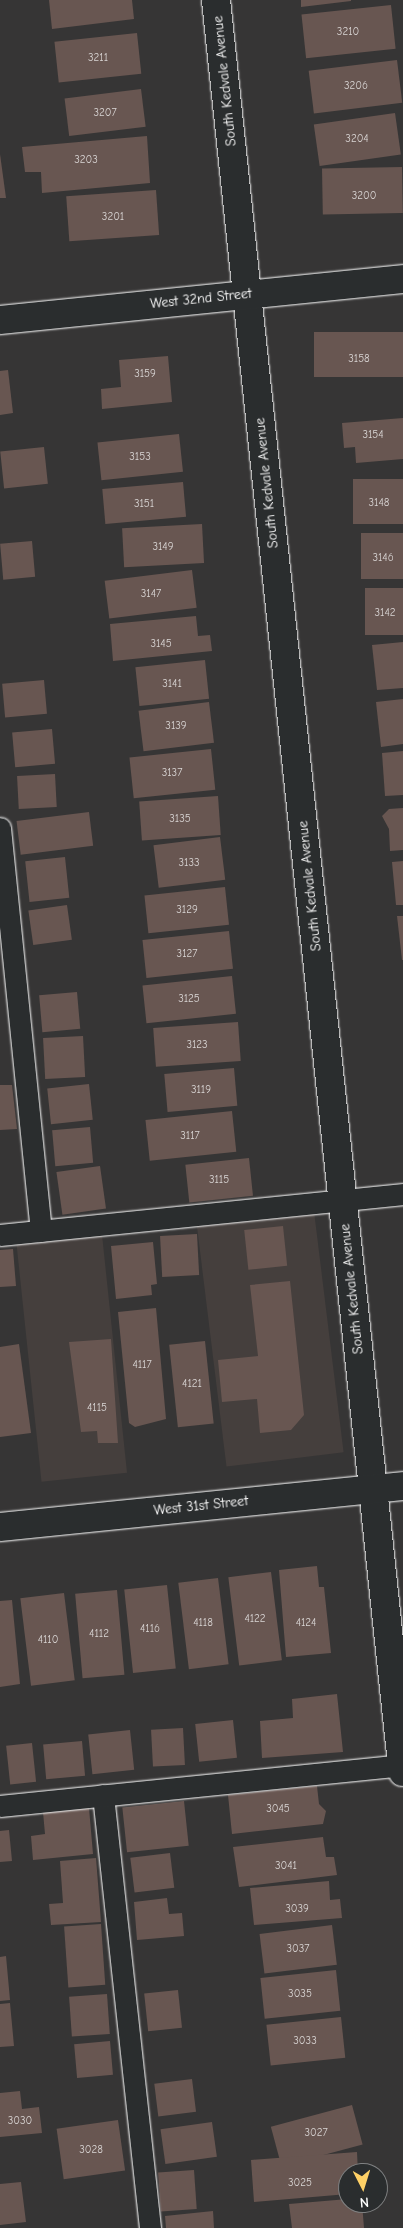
<!DOCTYPE html>
<html>
<head>
<meta charset="utf-8">
<style>
  body { margin:0 }
  #map { position:relative; width:403px; height:2228px; overflow:hidden; background:#363535; font-family:"Comic Neue",sans-serif }
  div>[style] { position:absolute }
  [style*='--x'] { left:calc(var(--x)*1px); top:calc(var(--y)*1px); width:calc(var(--w)*1px); rotate:calc(var(--a)*1deg) }
  .built>* { inset:0; background:#453f3d; transform-origin:0 0 }
  .building>* { inset:0; background:#685651; transform-origin:0 0 }
  .roads { filter:drop-shadow(0 0 1px #fff) drop-shadow(0 0 1px #fff) }
  .lane>* { height:21px; margin:-10.5px; padding:0 10.5px; transform-origin:10.5px; border-radius:10.5px; background:#2a2d2e }
  .street>* { height:28px; margin:-14px; padding:0 14px; transform-origin:14px; border-radius:14px; background:#2a2d2e }
  .secondary>* { height:28px; margin:-14px; padding:0 14px; transform-origin:14px; border-radius:14px; background:#2a2d2e }
  span { translate:-50% -50%; white-space:nowrap; text-align:center; line-height:1.15; -webkit-text-stroke:4px #2a2d2e; paint-order:stroke }
  .number-label { font-size:11px; color:#d9d5d4 }
  .number-label span { -webkit-text-stroke-width:0 }
  .street-label { font-size:14px; color:#fff }
  .north { position:absolute; left:338px; top:2163px; width:50px; height:50px; box-sizing:border-box; background:#2a2d2e; border:1px solid #7f8182; border-radius:50%; rotate:175deg; font-size:14px; font-weight:700; line-height:20px; text-align:center; color:#fff }
  .north::after { content:''; display:block; margin:auto; width:18px; height:22px; background:#ffd166; clip-path:polygon(50% 0,100% 100%,50% 72%,0 100%) }
</style>
</head>
<body>
<div id="map">
  <div class="built">
    <div style="left:313px;top:1203px;width:251px;height:118px;rotate:83deg"></div>
    <div style="left:101px;top:1225px;width:249px;height:86px;rotate:84deg"></div>
  </div>
  <div class="building">
    <div style="clip-path:polygon(49px 0,132px 0,134px 19px,52px 29px)"></div>
    <div style="clip-path:polygon(301px 0,351px 0,351px 1px,301px 7px)"></div>
    <div style="left:391px;top:5px;width:44px;height:90px;rotate:84deg"></div>
    <div style="left:137px;top:33px;width:41px;height:83px;rotate:84deg"></div>
    <div style="left:397px;top:60px;width:43px;height:89px;rotate:83deg"></div>
    <div style="left:141px;top:89px;width:38px;height:77px;rotate:83deg"></div>
    <div style="left:395px;top:113px;width:42px;height:82px;rotate:82deg"></div>
    <div style="clip-path:polygon(147px 136px,150px 183px,42px 193px,41px 172px,25px 172px,22px 147px)"></div>
    <div style="clip-path:polygon(0 154px,6px 198px,0 198px)"></div>
    <div style="left:402px;top:167px;width:46px;height:80px;rotate:89deg"></div>
    <div style="left:156px;top:190px;width:45px;height:90px;rotate:86deg"></div>
    <div style="left:403px;top:332px;width:45px;height:89px;rotate:90deg"></div>
    <div style="clip-path:polygon(168px 356px,172px 402px,102px 409px,101px 389px,121px 387px,119px 360px)"></div>
    <div style="clip-path:polygon(8px 370px,13px 413px,0 415px,0 371px)"></div>
    <div style="clip-path:polygon(403px 418px,403px 459px,356px 463px,355px 447px,344px 448px,342px 423px)"></div>
    <div style="left:179px;top:434px;width:38px;height:82px;rotate:84deg"></div>
    <div style="left:44px;top:447px;width:37px;height:44px;rotate:84deg"></div>
    <div style="left:403px;top:479px;width:45px;height:50px;rotate:90deg"></div>
    <div style="left:183px;top:482px;width:35px;height:81px;rotate:85deg"></div>
    <div style="left:202px;top:524px;width:39px;height:80px;rotate:87deg"></div>
    <div style="left:403px;top:533px;width:46px;height:42px;rotate:90deg"></div>
    <div style="left:32px;top:541px;width:36px;height:32px;rotate:85deg"></div>
    <div style="left:192px;top:570px;width:38px;height:88px;rotate:83deg"></div>
    <div style="left:403px;top:588px;width:47px;height:38px;rotate:90deg"></div>
    <div style="clip-path:polygon(196px 616px,198px 636px,210px 635px,212px 651px,113px 661px,110px 624px)"></div>
    <div style="clip-path:polygon(403px 642px,403px 688px,377px 690px,372px 645px)"></div>
    <div style="left:205px;top:660px;width:39px;height:70px;rotate:84deg"></div>
    <div style="left:44px;top:680px;width:34px;height:42px;rotate:85deg"></div>
    <div style="clip-path:polygon(403px 699px,403px 744px,381px 747px,376px 702px)"></div>
    <div style="left:209px;top:702px;width:41px;height:71px;rotate:83deg"></div>
    <div style="left:52px;top:729px;width:35px;height:40px;rotate:85deg"></div>
    <div style="left:211px;top:749px;width:41px;height:82px;rotate:84deg"></div>
    <div style="clip-path:polygon(403px 751px,403px 795px,385px 796px,382px 753px)"></div>
    <div style="left:55px;top:774px;width:33px;height:38px;rotate:87deg"></div>
    <div style="left:218px;top:796px;width:39px;height:79px;rotate:86deg"></div>
    <div style="clip-path:polygon(403px 808px,403px 850px,390px 851px,389px 829px,382px 816px,389px 809px)"></div>
    <div style="left:89px;top:812px;width:34px;height:73px;rotate:83deg"></div>
    <div style="left:220px;top:837px;width:43px;height:67px;rotate:83deg"></div>
    <div style="left:65px;top:857px;width:41px;height:40px;rotate:84deg"></div>
    <div style="clip-path:polygon(403px 861px,403px 905px,396px 905px,392px 862px)"></div>
    <div style="left:225px;top:887px;width:38px;height:81px;rotate:84deg"></div>
    <div style="left:67px;top:905px;width:35px;height:39px;rotate:82deg"></div>
    <div style="clip-path:polygon(397px 916px,403px 916px,403px 960px,402px 960px)"></div>
    <div style="left:229px;top:931px;width:38px;height:87px;rotate:84deg"></div>
    <div style="left:232px;top:976px;width:38px;height:90px;rotate:84deg"></div>
    <div style="left:77px;top:992px;width:37px;height:38px;rotate:85deg"></div>
    <div style="left:238px;top:1022px;width:39px;height:85px;rotate:86deg"></div>
    <div style="left:83px;top:1036px;width:41px;height:40px;rotate:87deg"></div>
    <div style="left:234px;top:1068px;width:38px;height:70px;rotate:85deg"></div>
    <div style="left:89px;top:1084px;width:36px;height:42px;rotate:84deg"></div>
    <div style="clip-path:polygon(0 1085px,12px 1085px,17px 1129px,0 1130px)"></div>
    <div style="left:232px;top:1111px;width:41px;height:87px;rotate:84deg"></div>
    <div style="left:90px;top:1127px;width:36px;height:38px;rotate:85deg"></div>
    <div style="left:249px;top:1158px;width:38px;height:64px;rotate:84deg"></div>
    <div style="left:100px;top:1166px;width:43px;height:44px;rotate:82deg"></div>
    <div style="left:283px;top:1226px;width:40px;height:39px;rotate:84deg"></div>
    <div style="left:197px;top:1234px;width:41px;height:37px;rotate:87deg"></div>
    <div style="clip-path:polygon(153px 1242px,157px 1284px,151px 1285px,152px 1295px,116px 1299px,111px 1246px)"></div>
    <div style="clip-path:polygon(13px 1249px,16px 1286px,0 1287px,0 1250px)"></div>
    <div style="clip-path:polygon(290px 1281px,304px 1415px,291px 1430px,260px 1433px,257px 1399px,222px 1402px,218px 1360px,258px 1356px,250px 1285px)"></div>
    <div style="clip-path:polygon(156px 1308px,166px 1419px,135px 1427px,129px 1423px,118px 1312px)"></div>
    <div style="clip-path:polygon(111px 1339px,118px 1443px,98px 1443px,97px 1431px,81px 1432px,69px 1342px)"></div>
    <div style="left:205px;top:1341px;width:83px;height:36px;rotate:84deg"></div>
    <div style="clip-path:polygon(19px 1344px,31px 1433px,0 1437px,0 1347px)"></div>
    <div style="clip-path:polygon(317px 1566px,319px 1587px,324px 1587px,331px 1653px,286px 1657px,279px 1570px)"></div>
    <div style="left:271px;top:1572px;width:89px;height:43px;rotate:83deg"></div>
    <div style="left:218px;top:1578px;width:87px;height:40px;rotate:83deg"></div>
    <div style="left:167px;top:1585px;width:84px;height:43px;rotate:84deg"></div>
    <div style="left:117px;top:1590px;width:85px;height:42px;rotate:85deg"></div>
    <div style="left:64px;top:1593px;width:88px;height:44px;rotate:83deg"></div>
    <div style="clip-path:polygon(12px 1600px,20px 1684px,0 1687px,0 1601px)"></div>
    <div style="clip-path:polygon(337px 1694px,343px 1752px,262px 1758px,260px 1721px,293px 1718px,292px 1699px)"></div>
    <div style="left:233px;top:1720px;width:38px;height:38px;rotate:84deg"></div>
    <div style="left:183px;top:1728px;width:37px;height:32px;rotate:87deg"></div>
    <div style="left:130px;top:1730px;width:40px;height:42px;rotate:84deg"></div>
    <div style="left:82px;top:1741px;width:35px;height:39px;rotate:85deg"></div>
    <div style="left:32px;top:1743px;width:39px;height:26px;rotate:84deg"></div>
    <div style="clip-path:polygon(317px 1786px,319px 1804px,326px 1811px,323px 1824px,232px 1834px,228px 1795px)"></div>
    <div style="left:184px;top:1801px;width:45px;height:62px;rotate:84deg"></div>
    <div style="clip-path:polygon(89px 1808px,93px 1854px,33px 1860px,31px 1836px,45px 1834px,43px 1812px)"></div>
    <div style="clip-path:polygon(9px 1830px,12px 1861px,0 1862px,0 1831px)"></div>
    <div style="clip-path:polygon(323px 1837px,326px 1857px,334px 1857px,337px 1875px,239px 1887px,233px 1847px)"></div>
    <div style="left:170px;top:1853px;width:35px;height:40px;rotate:83deg"></div>
    <div style="clip-path:polygon(96px 1858px,101px 1922px,51px 1925px,49px 1904px,63px 1903px,60px 1861px)"></div>
    <div style="clip-path:polygon(329px 1881px,330px 1900px,340px 1899px,342px 1918px,254px 1925px,250px 1888px)"></div>
    <div style="clip-path:polygon(167px 1898px,169px 1914px,182px 1913px,184px 1936px,137px 1940px,134px 1902px)"></div>
    <div style="left:101px;top:1924px;width:61px;height:37px;rotate:86deg"></div>
    <div style="left:332px;top:1925px;width:40px;height:73px;rotate:83deg"></div>
    <div style="clip-path:polygon(6px 1956px,10px 2000px,0 2001px,0 1957px)"></div>
    <div style="left:336px;top:1970px;width:41px;height:76px;rotate:84deg"></div>
    <div style="left:178px;top:1990px;width:38px;height:34px;rotate:84deg"></div>
    <div style="left:107px;top:1994px;width:40px;height:38px;rotate:86deg"></div>
    <div style="clip-path:polygon(10px 2003px,14px 2046px,0 2047px,0 2004px)"></div>
    <div style="left:341px;top:2017px;width:41px;height:75px;rotate:84deg"></div>
    <div style="left:110px;top:2041px;width:34px;height:36px;rotate:85deg"></div>
    <div style="left:192px;top:2079px;width:33px;height:38px;rotate:83deg"></div>
    <div style="clip-path:polygon(20px 2091px,22px 2109px,39px 2107px,42px 2133px,0 2137px,0 2093px)"></div>
    <div style="left:352px;top:2105px;width:41px;height:84px;rotate:75deg"></div>
    <div style="left:118px;top:2120px;width:51px;height:62px;rotate:82deg"></div>
    <div style="left:212px;top:2122px;width:35px;height:52px;rotate:82deg"></div>
    <div style="clip-path:polygon(357px 2152px,358px 2173px,348px 2173px,348px 2194px,254px 2202px,251px 2160px)"></div>
    <div style="left:194px;top:2170px;width:39px;height:36px;rotate:86deg"></div>
    <div style="clip-path:polygon(21px 2182px,26px 2222px,0 2225px,0 2184px)"></div>
    <div style="clip-path:polygon(348px 2199px,348px 2203px,362px 2203px,364px 2228px,292px 2228px,289px 2204px)"></div>
    <div style="clip-path:polygon(213px 2211px,214px 2228px,166px 2228px,165px 2216px)"></div>
  </div>
  <div class="roads">
    <div class="lane">
      <div style="--x:0;--y:828;--w:405;--a:84.2"></div>
      <div style="--x:0;--y:1235;--w:405;--a:-5.8"></div>
      <div style="--x:103;--y:1795;--w:436;--a:83.8"></div>
      <div style="--x:0;--y:1806;--w:405;--a:-5.8"></div>
    </div>
    <div class="street">
      <div style="--x:216;--y:0;--w:1782;--a:83.98"></div>
      <div style="--x:0;--y:320;--w:405;--a:-5.8"></div>
    </div>
    <div class="secondary">
      <div style="--x:0;--y:1527;--w:405;--a:-5.8"></div>
    </div>
  </div>
  <div class="number-label">
    <span style="left:348px;top:32px">3210</span>
    <span style="left:98px;top:58px">3211</span>
    <span style="left:356px;top:86px">3206</span>
    <span style="left:105px;top:113px">3207</span>
    <span style="left:357px;top:139px">3204</span>
    <span style="left:86px;top:160px">3203</span>
    <span style="left:364px;top:196px">3200</span>
    <span style="left:113px;top:217px">3201</span>
    <span style="left:359px;top:359px">3158</span>
    <span style="left:145px;top:374px">3159</span>
    <span style="left:373px;top:435px">3154</span>
    <span style="left:140px;top:457px">3153</span>
    <span style="left:379px;top:503px">3148</span>
    <span style="left:144px;top:504px">3151</span>
    <span style="left:163px;top:547px">3149</span>
    <span style="left:383px;top:558px">3146</span>
    <span style="left:151px;top:594px">3147</span>
    <span style="left:385px;top:613px">3142</span>
    <span style="left:161px;top:644px">3145</span>
    <span style="left:172px;top:684px">3141</span>
    <span style="left:176px;top:726px">3139</span>
    <span style="left:172px;top:773px">3137</span>
    <span style="left:180px;top:819px">3135</span>
    <span style="left:189px;top:863px">3133</span>
    <span style="left:187px;top:910px">3129</span>
    <span style="left:187px;top:954px">3127</span>
    <span style="left:189px;top:999px">3125</span>
    <span style="left:197px;top:1045px">3123</span>
    <span style="left:201px;top:1090px">3119</span>
    <span style="left:190px;top:1136px">3117</span>
    <span style="left:219px;top:1180px">3115</span>
    <span style="left:142px;top:1365px">4117</span>
    <span style="left:192px;top:1384px">4121</span>
    <span style="left:97px;top:1408px">4115</span>
    <span style="left:255px;top:1619px">4122</span>
    <span style="left:203px;top:1623px">4118</span>
    <span style="left:306px;top:1623px">4124</span>
    <span style="left:150px;top:1629px">4116</span>
    <span style="left:99px;top:1634px">4112</span>
    <span style="left:48px;top:1640px">4110</span>
    <span style="left:278px;top:1809px">3045</span>
    <span style="left:286px;top:1866px">3041</span>
    <span style="left:297px;top:1909px">3039</span>
    <span style="left:298px;top:1949px">3037</span>
    <span style="left:300px;top:1994px">3035</span>
    <span style="left:305px;top:2041px">3033</span>
    <span style="left:20px;top:2121px">3030</span>
    <span style="left:316px;top:2133px">3027</span>
    <span style="left:91px;top:2150px">3028</span>
    <span style="left:300px;top:2183px">3025</span>
  </div>
  <div class="street-label">
    <span style="left:225px;top:81px;rotate:-96deg">South Kedvale Avenue</span>
    <span style="left:201px;top:299px;rotate:-6deg">West 32nd Street</span>
    <span style="left:267px;top:483px;rotate:-96deg">South Kedvale Avenue</span>
    <span style="left:310px;top:886px;rotate:-96deg">South Kedvale Avenue</span>
    <span style="left:352px;top:1289px;rotate:-96deg">South Kedvale Avenue</span>
    <span style="left:201px;top:1506px;rotate:-6deg">West 31st Street</span>
  </div>
  <div class="north">N</div>
</div>
</body>
</html>
